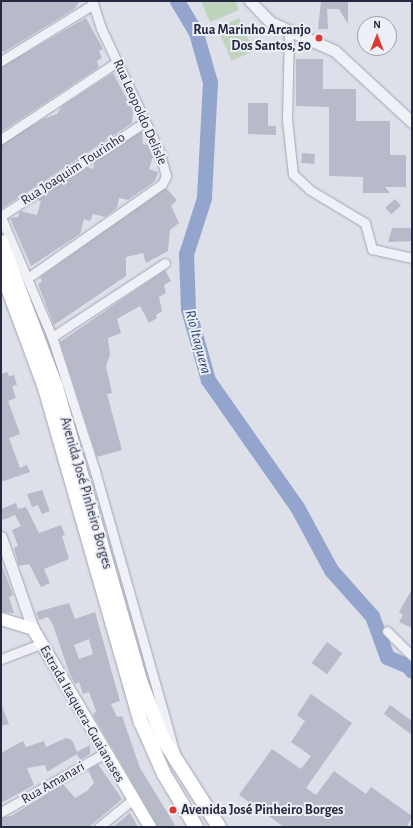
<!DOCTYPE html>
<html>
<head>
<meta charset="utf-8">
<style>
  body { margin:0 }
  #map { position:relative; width:413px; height:828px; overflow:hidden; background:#dddfe9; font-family:"Alegreya Sans",sans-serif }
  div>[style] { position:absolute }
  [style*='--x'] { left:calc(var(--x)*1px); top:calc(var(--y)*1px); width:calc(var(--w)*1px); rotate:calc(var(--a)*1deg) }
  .green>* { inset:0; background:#bfd3bd; transform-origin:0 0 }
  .river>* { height:15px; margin:-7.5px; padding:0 7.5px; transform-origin:7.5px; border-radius:7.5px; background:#94a5cd }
  .building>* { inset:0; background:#b7bac9; transform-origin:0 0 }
  .roads { filter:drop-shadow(0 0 1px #a2a5b3) drop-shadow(0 0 1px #a2a5b3) }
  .minor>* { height:9px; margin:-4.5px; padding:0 4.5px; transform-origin:4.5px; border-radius:4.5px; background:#f0f1f7 }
  .tertiary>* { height:11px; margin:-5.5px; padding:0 5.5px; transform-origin:5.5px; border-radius:5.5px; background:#f0f1f7 }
  .secondary>* { height:12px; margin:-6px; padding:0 6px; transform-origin:6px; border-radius:6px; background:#fff }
  .primary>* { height:14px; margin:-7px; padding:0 7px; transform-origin:7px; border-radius:7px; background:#fff }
  .dots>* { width:11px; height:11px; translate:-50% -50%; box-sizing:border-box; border:2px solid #edeff6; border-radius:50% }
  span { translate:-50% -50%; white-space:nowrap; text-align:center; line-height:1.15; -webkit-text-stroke:4px #edeff6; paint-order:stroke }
  .poi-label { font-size:14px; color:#252a41; font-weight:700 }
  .right { translate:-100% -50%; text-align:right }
  .left { translate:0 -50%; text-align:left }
  .street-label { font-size:14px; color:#252a41 }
  .water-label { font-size:15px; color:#2b3f78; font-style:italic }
  .frame { position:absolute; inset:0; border:2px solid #252a41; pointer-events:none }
  .north { position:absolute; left:357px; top:16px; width:40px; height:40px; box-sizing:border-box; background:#edeff6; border:1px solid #9da0ae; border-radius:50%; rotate:0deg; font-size:11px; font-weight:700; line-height:16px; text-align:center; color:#252a41 }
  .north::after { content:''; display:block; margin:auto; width:14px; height:18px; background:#db3b34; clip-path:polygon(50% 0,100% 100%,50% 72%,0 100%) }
</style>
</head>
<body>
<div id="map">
  <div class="green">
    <div style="clip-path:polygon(201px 1px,235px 1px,239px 10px,210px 22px)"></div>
    <div style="left:239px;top:18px;width:36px;height:24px;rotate:66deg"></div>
  </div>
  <div class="river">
    <div style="--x:177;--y:1;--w:37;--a:59"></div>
    <div style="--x:196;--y:33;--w:51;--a:74.1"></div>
    <div style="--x:210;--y:82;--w:116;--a:93"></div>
    <div style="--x:204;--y:198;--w:59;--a:107.8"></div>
    <div style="--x:186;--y:254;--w:55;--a:87.9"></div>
    <div style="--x:188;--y:309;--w:74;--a:74.3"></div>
    <div style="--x:208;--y:380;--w:155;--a:55"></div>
    <div style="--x:297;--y:507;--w:72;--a:61.6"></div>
    <div style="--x:331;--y:570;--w:62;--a:48.3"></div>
    <div style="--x:372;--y:616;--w:44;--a:69.9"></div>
    <div style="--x:387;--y:657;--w:23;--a:23"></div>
    <div style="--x:408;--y:666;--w:6;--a:51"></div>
  </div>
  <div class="building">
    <div style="clip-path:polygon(1px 1px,80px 1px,74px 9px,4px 52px,1px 50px)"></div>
    <div style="clip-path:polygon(321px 1px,348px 1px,348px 24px,339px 9px,327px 9px,328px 29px,318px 29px)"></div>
    <div style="clip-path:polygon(86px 18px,103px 49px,99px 51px,102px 58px,97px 61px,99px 67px,1px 132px,1px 67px)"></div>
    <div style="clip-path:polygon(296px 59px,323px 59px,323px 89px,356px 89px,356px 121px,390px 121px,390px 155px,406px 155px,406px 187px,385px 187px,390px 193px,363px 193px,363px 177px,329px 176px,329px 107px,296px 106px)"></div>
    <div style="clip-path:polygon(113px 73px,133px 111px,132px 123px,1px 209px,1px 145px,43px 119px,57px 114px,62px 106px)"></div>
    <div style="clip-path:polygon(248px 103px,268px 103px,268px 126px,276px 126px,276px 135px,248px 134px)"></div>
    <div style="clip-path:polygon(142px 131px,143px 144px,148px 145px,153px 157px,149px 169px,158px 172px,155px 181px,128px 200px,119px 198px,117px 208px,105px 217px,93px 214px,90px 221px,84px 219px,80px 234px,31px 266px,10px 218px,18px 217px,20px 211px,37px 215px,41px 201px,37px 200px,86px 167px,93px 169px,95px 162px)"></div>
    <div style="left:302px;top:153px;width:13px;height:10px;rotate:4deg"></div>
    <div style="clip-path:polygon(166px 188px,177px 200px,171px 206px,179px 223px,170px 230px,168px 251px,146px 263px,143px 253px,126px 257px,126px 276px,54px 325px,38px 284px,42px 281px,40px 277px)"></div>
    <div style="left:395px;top:199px;width:9px;height:13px;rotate:49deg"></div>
    <div style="clip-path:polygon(392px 228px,412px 228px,412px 241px,388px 242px)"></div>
    <div style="clip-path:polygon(165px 270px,171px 281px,164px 285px,166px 293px,159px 297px,162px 311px,156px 315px,157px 318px,149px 323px,140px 306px,117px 319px,121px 333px,108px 338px,110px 355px,106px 366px,112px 393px,107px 394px,122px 450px,97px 457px,60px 342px)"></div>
    <div style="clip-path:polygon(7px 372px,9px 376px,14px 375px,17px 385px,12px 386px,16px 398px,8px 401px,20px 434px,9px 438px,20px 468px,27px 465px,30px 472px,1px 482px,1px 374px)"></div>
    <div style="clip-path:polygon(42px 490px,50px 511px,42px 514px,38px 505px,32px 507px,27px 494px)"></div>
    <div style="clip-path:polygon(16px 503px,18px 509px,26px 507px,39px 533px,61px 525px,65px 535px,62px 536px,69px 559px,44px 569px,50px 583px,41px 587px,29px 564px,19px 566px,14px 548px,18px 546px,12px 530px,21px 526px,15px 515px,3px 520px,1px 516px,1px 509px)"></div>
    <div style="clip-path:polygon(1px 563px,13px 595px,9px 597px,14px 613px,1px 612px)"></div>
    <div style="clip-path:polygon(412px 589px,412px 628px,399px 622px,403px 615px,399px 612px)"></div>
    <div style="clip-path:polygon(evenodd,69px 603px,75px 619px,95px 612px,120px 701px,111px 704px,117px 717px,122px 716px,140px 768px,175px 825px,171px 827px,158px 827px,93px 715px,96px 711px,89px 692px,83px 694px,79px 682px,75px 684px,69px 672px,53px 625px,48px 617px,39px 620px,36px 612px,69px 603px,89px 639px,93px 654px,79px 659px,74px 645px,89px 639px)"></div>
    <div style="left:327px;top:642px;width:19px;height:26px;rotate:36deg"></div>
    <div style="clip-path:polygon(311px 694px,352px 723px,306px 788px,316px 795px,334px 771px,366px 794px,371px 787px,412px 816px,407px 827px,284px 827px,239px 795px,272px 749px,301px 769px,311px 756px,291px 742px,305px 721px,297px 715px)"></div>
    <div style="clip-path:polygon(1px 704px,9px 724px,1px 726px)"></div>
    <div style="clip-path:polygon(390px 705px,412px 721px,412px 735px,384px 714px)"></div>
    <div style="clip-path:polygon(66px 738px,72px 740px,77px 752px,90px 745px,90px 754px,80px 760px,77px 754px,47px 772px,45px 765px,27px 768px,34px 785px,1px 803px,1px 753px,23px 741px,26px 747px,44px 741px,46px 747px)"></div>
    <div style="clip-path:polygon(98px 764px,122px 799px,89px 827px,1px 827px,1px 818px,11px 816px,63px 784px,75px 798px,87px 791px,94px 783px,88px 770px)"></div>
    <div style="clip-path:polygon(130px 813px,138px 827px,113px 827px)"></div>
  </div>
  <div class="roads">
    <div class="minor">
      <div style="--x:289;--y:31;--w:89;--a:91.3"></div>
      <div style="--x:287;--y:120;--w:54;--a:83.7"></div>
      <div style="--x:293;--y:174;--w:23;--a:43"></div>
      <div style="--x:310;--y:190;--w:64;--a:31"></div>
      <div style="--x:365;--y:223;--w:27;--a:75"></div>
      <div style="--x:372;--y:249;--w:41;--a:12.7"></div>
      <div style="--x:1;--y:61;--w:107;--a:-31.6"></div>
      <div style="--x:1;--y:139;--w:139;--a:-33.6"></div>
      <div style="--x:1;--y:216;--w:172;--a:-33.1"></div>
      <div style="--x:1;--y:217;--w:130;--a:67"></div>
      <div style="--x:52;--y:337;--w:141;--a:72.2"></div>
      <div style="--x:95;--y:471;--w:293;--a:74.2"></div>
      <div style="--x:29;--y:277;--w:162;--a:-35"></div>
      <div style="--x:162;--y:184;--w:9;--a:-63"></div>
      <div style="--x:166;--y:176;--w:24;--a:-105"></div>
      <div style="--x:160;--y:153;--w:138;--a:-115.3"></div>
      <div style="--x:101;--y:28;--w:28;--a:-108"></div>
      <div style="--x:52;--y:337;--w:135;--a:-33.2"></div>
      <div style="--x:387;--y:631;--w:35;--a:45"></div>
      <div style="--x:1;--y:659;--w:42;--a:-21"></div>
      <div style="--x:1;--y:812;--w:120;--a:-29.6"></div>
      <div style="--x:99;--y:827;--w:43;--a:-39.3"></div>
    </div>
    <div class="tertiary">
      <div style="--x:250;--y:1;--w:29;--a:46"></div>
      <div style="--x:270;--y:22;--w:71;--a:24"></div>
      <div style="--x:335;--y:51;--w:105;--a:42.7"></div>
      <div style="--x:1;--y:537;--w:97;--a:70.8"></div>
    </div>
    <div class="secondary">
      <div style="--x:1;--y:619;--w:34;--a:17"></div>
      <div style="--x:33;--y:629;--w:230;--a:59.4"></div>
    </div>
    <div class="primary">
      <div style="--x:1;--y:242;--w:155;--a:69.2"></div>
      <div style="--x:56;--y:387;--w:308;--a:74"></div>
      <div style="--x:141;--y:683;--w:62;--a:68.4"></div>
      <div style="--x:164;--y:741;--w:102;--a:57.4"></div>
      <div style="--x:1;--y:269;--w:127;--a:69.7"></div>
      <div style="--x:45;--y:388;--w:348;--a:74"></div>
      <div style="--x:141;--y:722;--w:57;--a:66.1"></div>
      <div style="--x:164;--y:774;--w:62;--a:58.9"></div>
    </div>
  </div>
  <div class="dots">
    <div style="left:319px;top:38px;background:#db3b34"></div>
    <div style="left:173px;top:810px;background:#db3b34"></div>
  </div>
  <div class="poi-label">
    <span class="right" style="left:311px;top:38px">Rua Marinho Arcanjo<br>Dos Santos, 50</span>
    <span class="left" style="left:181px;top:810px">Avenida José Pinheiro Borges</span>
  </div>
  <div class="street-label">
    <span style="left:140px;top:112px;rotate:66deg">Rua Leopoldo Delisle</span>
    <span style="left:73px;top:169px;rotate:-33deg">Rua Joaquim Tourinho</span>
    <span style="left:86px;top:493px;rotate:74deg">Avenida José Pinheiro Borges</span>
    <span style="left:82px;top:714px;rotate:60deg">Estrada Itaquera-Guaianases</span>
    <span style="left:53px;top:783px;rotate:-30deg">Rua Amanari</span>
  </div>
  <div class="water-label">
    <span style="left:198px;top:342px;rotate:75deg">Rio Itaquera</span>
  </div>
  <div class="frame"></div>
  <div class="north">N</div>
</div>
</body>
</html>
